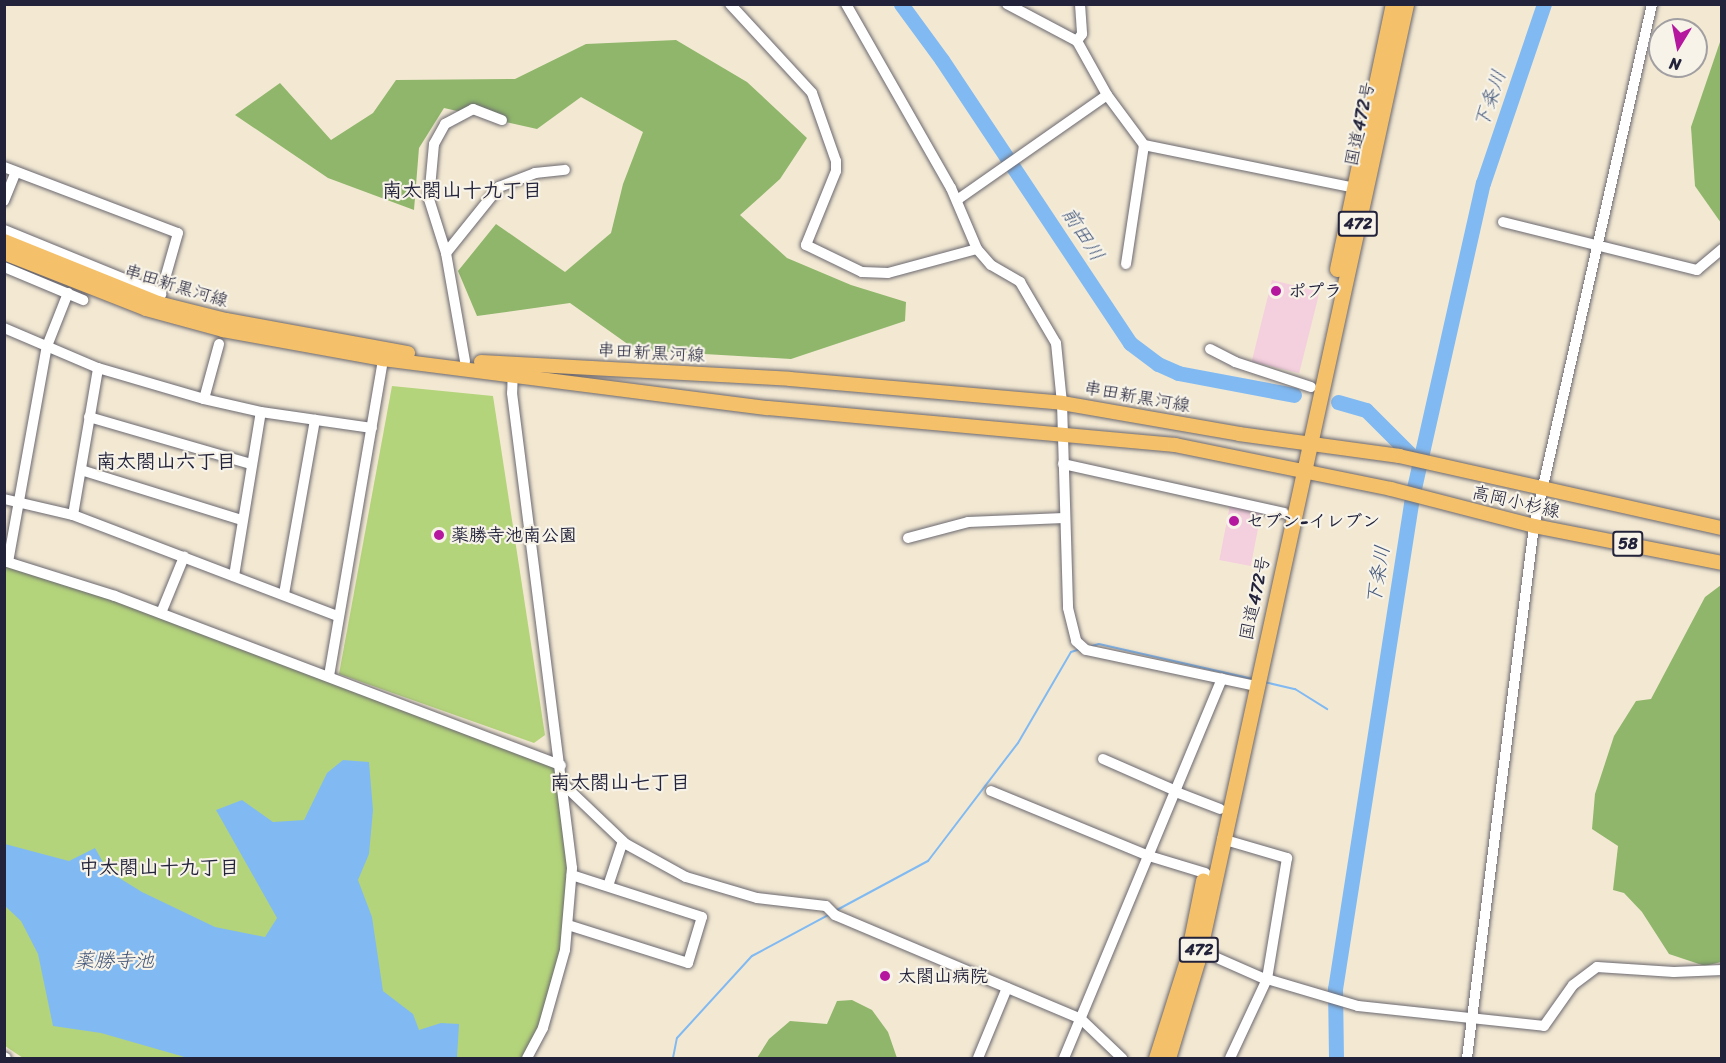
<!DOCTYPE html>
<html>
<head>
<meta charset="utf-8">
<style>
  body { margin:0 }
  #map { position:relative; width:1726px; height:1063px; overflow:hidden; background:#f3e9d3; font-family:Sriracha,"Klee One",sans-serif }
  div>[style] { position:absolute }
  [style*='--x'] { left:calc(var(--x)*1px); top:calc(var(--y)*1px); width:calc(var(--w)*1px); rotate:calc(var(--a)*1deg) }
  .built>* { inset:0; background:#f4cfdd; transform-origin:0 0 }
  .green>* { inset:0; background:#b4d47b }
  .forest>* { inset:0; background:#8fb66b }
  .water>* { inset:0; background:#81baf2 }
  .stream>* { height:2px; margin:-1px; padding:0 1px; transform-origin:1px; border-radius:1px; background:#81baf2 }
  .river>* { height:15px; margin:-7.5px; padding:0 7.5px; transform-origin:7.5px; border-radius:7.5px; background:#81baf2 }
  .roads { filter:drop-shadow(0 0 2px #6b6870) drop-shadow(0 0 2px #6b6870) }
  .minor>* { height:10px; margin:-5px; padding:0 5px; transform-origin:5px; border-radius:5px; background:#fff }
  .major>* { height:14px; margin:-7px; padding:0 7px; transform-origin:7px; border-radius:7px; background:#f4c16a }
  .highway>* { height:15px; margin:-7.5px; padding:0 7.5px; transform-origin:7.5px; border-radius:7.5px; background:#f4c16a }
  .dots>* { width:16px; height:16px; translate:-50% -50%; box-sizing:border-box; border:3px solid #f7f3e8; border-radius:50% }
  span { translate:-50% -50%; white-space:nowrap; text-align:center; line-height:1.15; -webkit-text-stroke:4.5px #f7f3e8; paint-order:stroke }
  .shield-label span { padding:2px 4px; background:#f7f3e8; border:2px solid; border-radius:4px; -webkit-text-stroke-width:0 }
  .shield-label { font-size:16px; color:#22223b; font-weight:700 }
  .street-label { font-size:18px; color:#22223b }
  .poi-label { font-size:18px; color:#22223b; font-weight:700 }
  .left { translate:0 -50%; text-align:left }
  .water-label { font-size:20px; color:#43577b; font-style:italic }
  .neighbourhood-label { font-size:20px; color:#22223b; font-weight:700 }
  .frame { position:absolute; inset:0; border:6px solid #22223b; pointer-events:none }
  .north { position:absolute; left:1648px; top:18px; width:60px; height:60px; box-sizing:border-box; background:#f7f3e8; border:2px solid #a29fa3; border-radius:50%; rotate:190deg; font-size:16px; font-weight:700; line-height:24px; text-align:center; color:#22223b }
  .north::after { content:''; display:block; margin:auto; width:21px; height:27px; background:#b5179e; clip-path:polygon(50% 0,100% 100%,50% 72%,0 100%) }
</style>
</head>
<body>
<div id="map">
  <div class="built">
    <div style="left:1272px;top:280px;width:49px;height:84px;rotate:14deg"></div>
    <div style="left:1230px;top:505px;width:32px;height:56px;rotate:11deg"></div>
  </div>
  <div class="green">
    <div style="clip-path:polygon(392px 386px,493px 396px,545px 735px,534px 743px,339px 674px)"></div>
    <div style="clip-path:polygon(4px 560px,560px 764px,571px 865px,564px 947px,543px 1024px,524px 1058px,23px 1058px,5px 1046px)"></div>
  </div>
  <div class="forest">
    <div style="clip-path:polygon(1721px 39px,1721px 223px,1695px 186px,1691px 127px)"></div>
    <div style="clip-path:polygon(676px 40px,747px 82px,807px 138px,780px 179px,740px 215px,787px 258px,851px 285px,906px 302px,905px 321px,791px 359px,636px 350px,570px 303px,477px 316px,458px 271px,496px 224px,565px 272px,611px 233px,623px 184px,643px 132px,581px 97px,537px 129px,444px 108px,419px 148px,414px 210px,328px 178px,235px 115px,280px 83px,331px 140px,373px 113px,396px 80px,515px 79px,586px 44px)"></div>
    <div style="clip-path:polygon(1721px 585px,1721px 962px,1705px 966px,1669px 954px,1642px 912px,1624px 893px,1613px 890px,1618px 846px,1592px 829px,1595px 794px,1614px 736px,1636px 701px,1651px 699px,1705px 597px)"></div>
    <div style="clip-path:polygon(852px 1000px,872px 1010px,888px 1032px,897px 1058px,757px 1058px,769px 1039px,790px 1021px,827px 1024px,837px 1001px)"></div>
  </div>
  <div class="water">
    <div style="clip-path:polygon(343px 760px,369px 762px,373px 810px,369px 854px,358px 880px,372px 917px,383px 991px,413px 1014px,419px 1030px,441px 1023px,459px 1024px,457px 1058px,188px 1058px,101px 1033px,53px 1026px,38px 954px,21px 921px,5px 906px,5px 844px,69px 861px,95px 848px,108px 871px,142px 892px,215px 927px,265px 937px,277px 918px,216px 810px,242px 800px,273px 822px,304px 820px,327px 773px)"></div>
  </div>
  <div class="stream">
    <div style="--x:1092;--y:646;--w:7;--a:-16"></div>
    <div style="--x:1099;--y:644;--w:158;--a:12.8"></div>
    <div style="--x:1264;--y:682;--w:32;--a:13"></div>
    <div style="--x:1295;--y:689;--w:38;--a:32"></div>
    <div style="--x:835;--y:911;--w:106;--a:-28.3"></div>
    <div style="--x:928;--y:861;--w:148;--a:-52.7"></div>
    <div style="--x:1018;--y:743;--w:105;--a:-59.8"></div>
    <div style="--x:1071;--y:652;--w:9;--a:-18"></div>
    <div style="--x:673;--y:1058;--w:20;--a:-79"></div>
    <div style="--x:677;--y:1038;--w:111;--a:-47.6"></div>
    <div style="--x:752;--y:956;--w:89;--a:-28.3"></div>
  </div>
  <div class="river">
    <div style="--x:901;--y:4;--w:69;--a:53.8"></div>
    <div style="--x:942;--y:60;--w:340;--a:56.4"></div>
    <div style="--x:1130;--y:343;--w:35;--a:37"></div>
    <div style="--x:1158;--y:364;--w:22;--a:24"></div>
    <div style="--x:1178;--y:373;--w:118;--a:10.7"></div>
    <div style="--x:1338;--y:402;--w:29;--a:16"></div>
    <div style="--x:1366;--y:410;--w:75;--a:45"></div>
    <div style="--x:1336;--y:1058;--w:69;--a:-90.8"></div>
    <div style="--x:1335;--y:989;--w:498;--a:-81.1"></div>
    <div style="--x:1412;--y:497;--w:322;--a:-77.3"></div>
    <div style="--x:1483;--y:183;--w:189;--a:-71.2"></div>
  </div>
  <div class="roads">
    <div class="minor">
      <div style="--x:730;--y:4;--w:121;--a:47.3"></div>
      <div style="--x:812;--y:93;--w:72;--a:70.6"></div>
      <div style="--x:836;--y:161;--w:10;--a:90"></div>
      <div style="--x:836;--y:171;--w:80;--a:112.1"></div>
      <div style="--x:806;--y:245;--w:62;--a:25.7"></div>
      <div style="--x:862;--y:272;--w:26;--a:2"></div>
      <div style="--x:888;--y:273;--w:92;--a:-15.1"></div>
      <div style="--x:846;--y:4;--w:212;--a:60.3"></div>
      <div style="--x:951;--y:188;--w:66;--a:66.9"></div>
      <div style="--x:977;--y:249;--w:21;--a:49"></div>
      <div style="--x:991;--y:265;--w:34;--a:30"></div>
      <div style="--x:1020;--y:282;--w:71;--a:59.5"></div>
      <div style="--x:1056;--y:343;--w:60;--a:84.3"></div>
      <div style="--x:1062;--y:403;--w:205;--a:88.3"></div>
      <div style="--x:1068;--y:608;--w:34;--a:76"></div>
      <div style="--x:1076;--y:641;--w:13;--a:42"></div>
      <div style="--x:1086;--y:650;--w:174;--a:12"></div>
      <div style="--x:1007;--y:4;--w:79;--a:27.9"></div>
      <div style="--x:1080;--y:4;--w:30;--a:86"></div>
      <div style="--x:1082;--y:34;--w:9;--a:126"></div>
      <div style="--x:1077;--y:41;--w:62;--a:60.9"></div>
      <div style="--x:1107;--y:95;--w:62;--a:53.5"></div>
      <div style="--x:1144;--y:145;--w:215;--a:11.5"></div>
      <div style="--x:4;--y:167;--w:186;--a:20.8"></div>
      <div style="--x:178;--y:233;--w:73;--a:105.9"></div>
      <div style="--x:957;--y:200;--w:183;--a:-35"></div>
      <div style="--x:4;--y:201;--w:31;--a:-68"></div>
      <div style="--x:1503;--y:222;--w:200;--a:13.9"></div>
      <div style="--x:1697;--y:270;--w:33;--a:-40"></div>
      <div style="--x:4;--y:230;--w:170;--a:22.2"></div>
      <div style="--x:446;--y:253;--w:85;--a:-51.2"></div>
      <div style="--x:499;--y:187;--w:39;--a:-21"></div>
      <div style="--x:535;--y:173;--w:30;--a:-6"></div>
      <div style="--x:1126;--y:264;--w:120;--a:-81.4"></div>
      <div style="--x:4;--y:267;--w:86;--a:22.7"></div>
      <div style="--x:4;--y:328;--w:102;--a:23.1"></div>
      <div style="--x:98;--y:368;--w:110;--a:16.3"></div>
      <div style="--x:204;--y:399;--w:58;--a:12.8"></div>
      <div style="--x:261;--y:412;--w:112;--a:8.2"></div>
      <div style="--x:1210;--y:349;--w:28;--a:27"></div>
      <div style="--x:1235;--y:362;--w:80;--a:18.2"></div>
      <div style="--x:465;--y:361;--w:110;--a:-100"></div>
      <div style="--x:446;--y:253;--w:57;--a:-107.5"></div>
      <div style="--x:429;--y:199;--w:55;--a:-84.8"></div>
      <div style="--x:434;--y:144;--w:23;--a:-61"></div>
      <div style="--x:445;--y:124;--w:32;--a:-28"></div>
      <div style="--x:473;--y:109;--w:31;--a:21"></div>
      <div style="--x:513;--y:368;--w:25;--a:92"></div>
      <div style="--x:512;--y:393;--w:479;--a:82.8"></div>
      <div style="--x:572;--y:868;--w:82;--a:94.9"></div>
      <div style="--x:565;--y:950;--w:81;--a:105.8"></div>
      <div style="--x:543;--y:1028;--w:34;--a:118"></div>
      <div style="--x:204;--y:399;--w:57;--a:-74.7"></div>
      <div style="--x:89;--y:417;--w:169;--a:16.2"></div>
      <div style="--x:1063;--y:464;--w:226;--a:12.5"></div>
      <div style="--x:81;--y:470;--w:169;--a:17.3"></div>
      <div style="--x:4;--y:499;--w:71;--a:13.1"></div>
      <div style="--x:73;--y:515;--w:284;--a:20.9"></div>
      <div style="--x:73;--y:515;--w:149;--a:-80.3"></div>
      <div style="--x:908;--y:538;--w:62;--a:-14.9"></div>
      <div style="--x:968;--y:522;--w:96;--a:-2.4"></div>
      <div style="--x:4;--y:561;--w:116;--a:17.5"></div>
      <div style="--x:115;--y:596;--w:477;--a:20.8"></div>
      <div style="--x:8;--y:562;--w:219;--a:-79.8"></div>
      <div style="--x:47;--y:346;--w:57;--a:-68.4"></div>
      <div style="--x:234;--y:576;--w:166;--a:-80.7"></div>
      <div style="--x:284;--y:594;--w:177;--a:-79.9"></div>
      <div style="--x:161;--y:613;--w:61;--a:-67.7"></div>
      <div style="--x:329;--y:676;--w:322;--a:-80.3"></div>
      <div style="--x:1103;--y:759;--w:80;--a:23.7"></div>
      <div style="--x:564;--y:785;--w:86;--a:43.6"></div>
      <div style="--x:626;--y:844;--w:68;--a:28.8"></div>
      <div style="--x:686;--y:877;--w:74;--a:16.5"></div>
      <div style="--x:757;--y:898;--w:69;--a:6.6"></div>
      <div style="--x:826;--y:906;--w:13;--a:45"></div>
      <div style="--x:835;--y:915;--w:267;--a:22.9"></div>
      <div style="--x:1081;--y:1019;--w:57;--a:43.6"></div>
      <div style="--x:991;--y:791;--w:171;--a:22.4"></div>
      <div style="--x:1149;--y:856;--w:59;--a:16.9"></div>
      <div style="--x:1176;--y:792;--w:47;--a:21.1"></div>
      <div style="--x:1222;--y:839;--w:68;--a:16.3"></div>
      <div style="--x:1287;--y:858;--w:123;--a:99.4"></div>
      <div style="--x:1267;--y:979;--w:87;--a:115.1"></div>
      <div style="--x:608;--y:886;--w:47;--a:-71.6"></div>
      <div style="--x:568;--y:925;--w:126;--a:17.6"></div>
      <div style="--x:688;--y:963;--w:48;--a:-73.1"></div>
      <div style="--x:702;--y:917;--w:137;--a:-162.1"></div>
      <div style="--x:1199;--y:950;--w:74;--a:23.8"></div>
      <div style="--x:1267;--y:979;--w:95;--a:16.5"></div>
      <div style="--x:1358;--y:1006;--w:187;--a:6.1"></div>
      <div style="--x:1544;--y:1026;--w:50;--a:-54.7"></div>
      <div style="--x:1573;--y:985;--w:30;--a:-37"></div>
      <div style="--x:1597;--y:967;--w:77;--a:3.7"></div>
      <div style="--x:1674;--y:972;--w:48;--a:-2.4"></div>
      <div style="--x:4;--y:1057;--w:2;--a:27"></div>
      <div style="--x:978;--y:1058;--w:76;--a:-67.5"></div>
      <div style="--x:1064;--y:1058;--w:411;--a:-67.4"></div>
      <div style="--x:1467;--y:1058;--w:536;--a:-82.82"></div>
      <div style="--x:1534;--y:526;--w:535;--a:-77.26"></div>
    </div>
    <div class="major">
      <div style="--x:4;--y:241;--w:166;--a:21.9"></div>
      <div style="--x:158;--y:303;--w:70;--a:14"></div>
      <div style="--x:226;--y:320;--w:185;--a:10.3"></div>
      <div style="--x:4;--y:253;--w:153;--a:21.5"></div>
      <div style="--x:146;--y:309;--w:80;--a:15.3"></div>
      <div style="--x:223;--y:330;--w:163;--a:10.3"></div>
      <div style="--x:383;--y:359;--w:388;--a:7.3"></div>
      <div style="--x:768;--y:408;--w:409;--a:5.2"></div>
      <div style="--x:1175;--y:445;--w:220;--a:11.5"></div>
      <div style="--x:1391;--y:489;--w:148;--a:14.5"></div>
      <div style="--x:1534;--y:526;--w:192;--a:11.1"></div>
      <div style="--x:481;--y:362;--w:309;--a:3.1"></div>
      <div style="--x:790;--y:379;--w:273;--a:5"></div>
      <div style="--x:1062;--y:403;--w:180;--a:9.9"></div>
      <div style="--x:1239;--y:434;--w:162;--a:7.8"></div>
      <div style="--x:1399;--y:456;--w:331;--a:12.6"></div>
    </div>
    <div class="highway">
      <div style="--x:1337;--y:269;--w:271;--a:-78.1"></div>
      <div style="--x:1156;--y:1058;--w:103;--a:-72.4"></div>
      <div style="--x:1187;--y:960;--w:81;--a:-78.6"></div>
      <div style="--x:1168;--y:1058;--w:100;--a:-73.2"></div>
      <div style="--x:1197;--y:962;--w:981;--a:-77.69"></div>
    </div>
  </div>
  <div class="dots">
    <div style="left:1276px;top:291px;background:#b5179e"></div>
    <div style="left:1234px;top:521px;background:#b5179e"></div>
    <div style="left:439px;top:535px;background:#b5179e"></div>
    <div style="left:885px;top:976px;background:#b5179e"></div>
  </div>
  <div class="shield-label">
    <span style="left:1358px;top:224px">472</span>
    <span style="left:1628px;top:544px">58</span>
    <span style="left:1199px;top:950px">472</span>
  </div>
  <div class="street-label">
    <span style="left:1360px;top:124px;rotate:-78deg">国道472号</span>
    <span style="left:176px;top:286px;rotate:17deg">串田新黒河線</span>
    <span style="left:651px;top:353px;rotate:3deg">串田新黒河線</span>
    <span style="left:1137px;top:397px;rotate:10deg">串田新黒河線</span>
    <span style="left:1516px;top:502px;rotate:13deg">高岡小杉線</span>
    <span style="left:1255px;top:598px;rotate:-78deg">国道472号</span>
  </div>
  <div class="poi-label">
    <span class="left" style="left:1288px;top:291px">ポプラ</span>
    <span class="left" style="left:1246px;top:521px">セブン-イレブン</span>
    <span class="left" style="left:451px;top:535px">薬勝寺池南公園</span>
    <span class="left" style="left:898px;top:976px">太閤山病院</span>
  </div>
  <div class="water-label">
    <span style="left:1490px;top:99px;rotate:-71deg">下条川</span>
    <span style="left:1083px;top:234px;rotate:57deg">前田川</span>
    <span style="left:1378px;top:575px;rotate:-81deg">下条川</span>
    <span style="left:114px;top:960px">薬勝寺池</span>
  </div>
  <div class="neighbourhood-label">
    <span style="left:462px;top:190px">南太閤山十九丁目</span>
    <span style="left:166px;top:461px">南太閤山六丁目</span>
    <span style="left:620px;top:782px">南太閤山七丁目</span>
    <span style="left:159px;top:867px">中太閤山十九丁目</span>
  </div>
  <div class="frame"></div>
  <div class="north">N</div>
</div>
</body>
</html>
